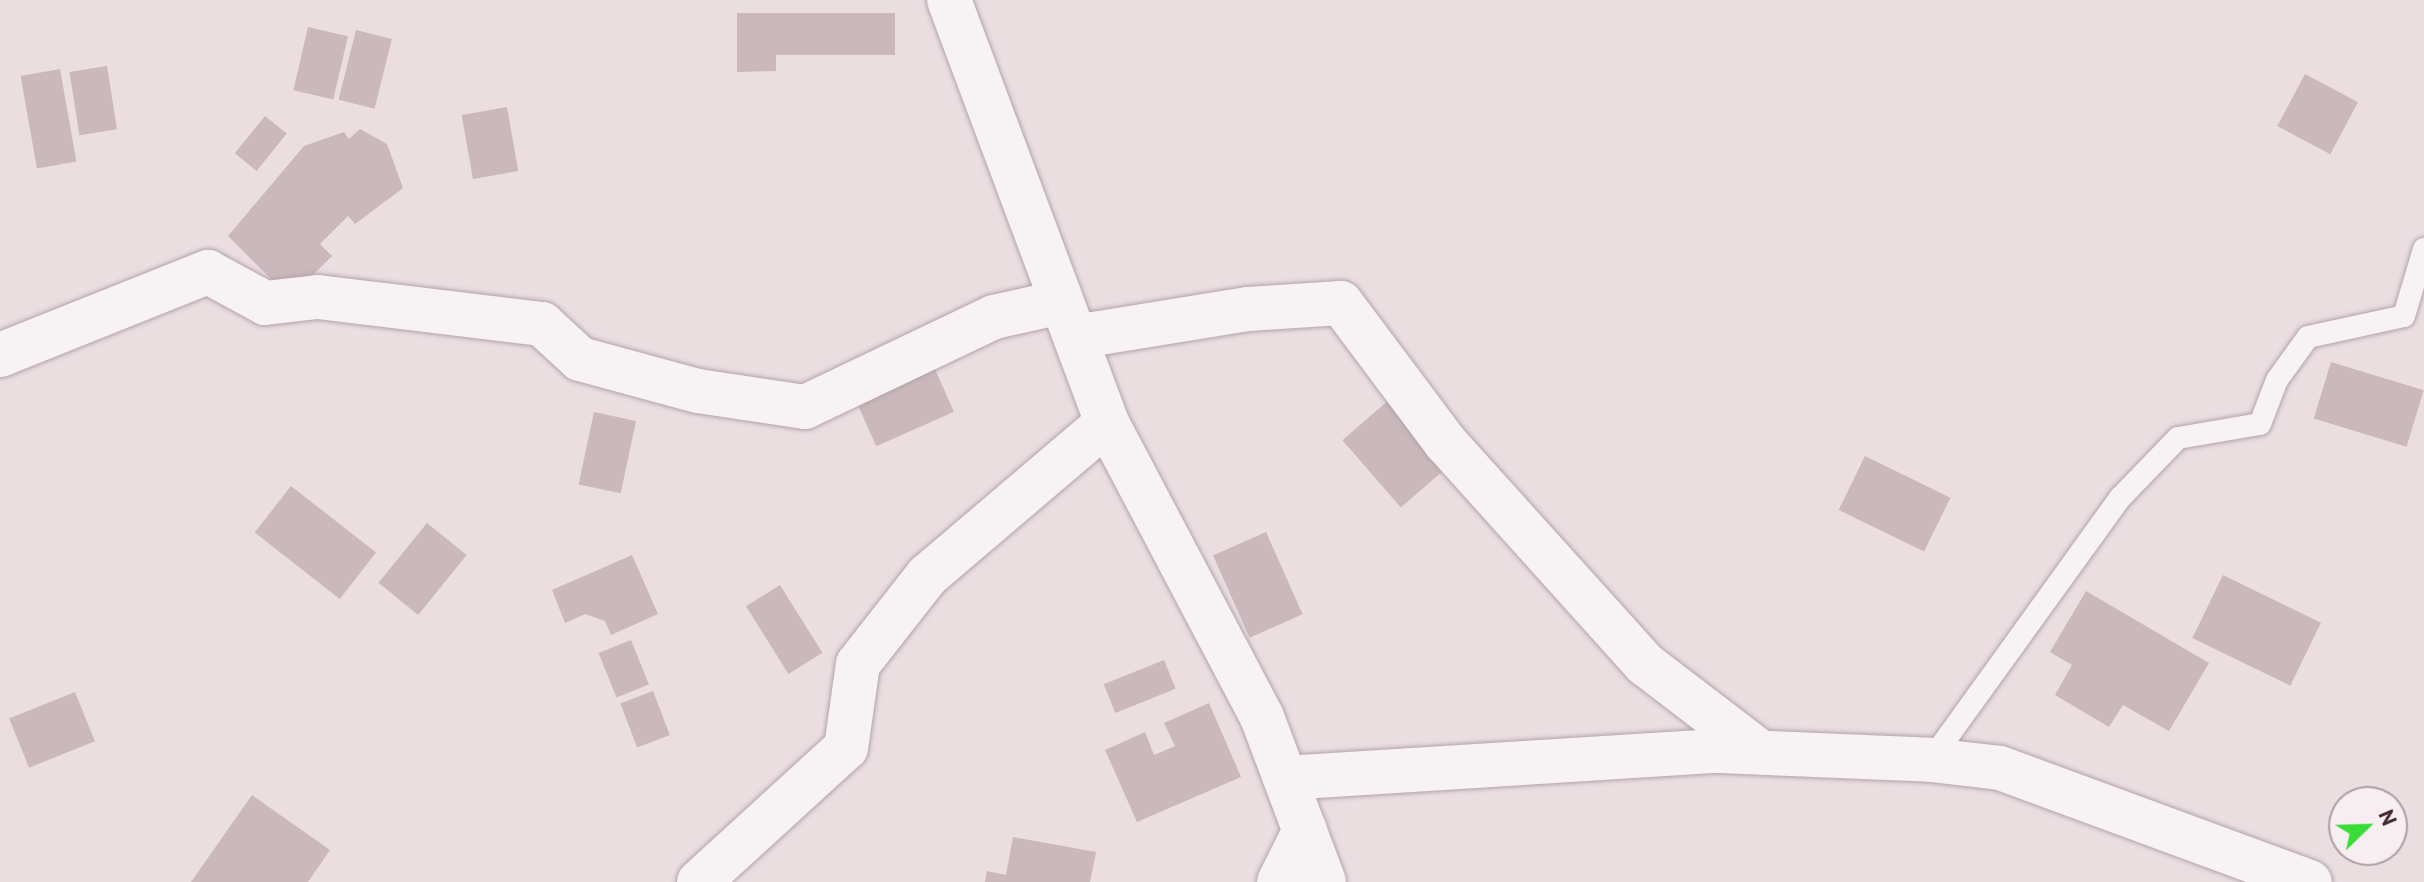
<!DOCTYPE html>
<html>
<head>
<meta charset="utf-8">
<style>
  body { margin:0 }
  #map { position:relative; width:2424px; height:882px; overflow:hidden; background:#eadee1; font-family:"PT Sans",sans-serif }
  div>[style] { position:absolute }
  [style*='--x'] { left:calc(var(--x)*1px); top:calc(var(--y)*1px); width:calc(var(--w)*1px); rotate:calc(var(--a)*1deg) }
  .building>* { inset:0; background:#cab8bc; transform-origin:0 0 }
  .roads { filter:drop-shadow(0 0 2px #b4a3a7) drop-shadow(0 0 2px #b4a3a7) }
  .service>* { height:22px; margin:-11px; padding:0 11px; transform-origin:11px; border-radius:11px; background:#f7f2f3 }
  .minor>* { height:44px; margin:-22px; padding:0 22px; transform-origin:22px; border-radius:22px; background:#f7f2f3 }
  span { translate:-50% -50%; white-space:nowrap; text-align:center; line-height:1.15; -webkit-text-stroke:6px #f7eef1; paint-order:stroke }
  .north { position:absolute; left:2328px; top:786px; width:80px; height:80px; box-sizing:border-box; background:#f7eef1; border:2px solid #af9ea2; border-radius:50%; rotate:67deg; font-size:22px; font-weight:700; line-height:32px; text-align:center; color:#42262c }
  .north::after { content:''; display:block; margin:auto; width:28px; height:36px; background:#37dd35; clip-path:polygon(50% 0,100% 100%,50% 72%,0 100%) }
</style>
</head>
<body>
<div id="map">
  <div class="building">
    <div style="clip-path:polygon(737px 13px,895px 13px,895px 55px,776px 55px,776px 71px,737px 72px)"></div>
    <div style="left:308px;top:27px;width:41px;height:65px;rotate:13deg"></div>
    <div style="left:356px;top:30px;width:37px;height:72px;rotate:14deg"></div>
    <div style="left:107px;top:66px;width:64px;height:38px;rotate:81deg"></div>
    <div style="left:60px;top:69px;width:94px;height:40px;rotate:80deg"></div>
    <div style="left:2305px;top:74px;width:60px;height:59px;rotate:28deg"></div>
    <div style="left:507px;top:107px;width:65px;height:46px;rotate:80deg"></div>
    <div style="left:265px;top:116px;width:28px;height:48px;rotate:39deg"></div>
    <div style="clip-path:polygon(360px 129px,387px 144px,403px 188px,355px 224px,348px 216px,320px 244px,332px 256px,290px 298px,228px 236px,304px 146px,344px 132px,349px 139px)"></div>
    <div style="left:2331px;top:362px;width:97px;height:59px;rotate:17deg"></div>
    <div style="left:934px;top:367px;width:49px;height:85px;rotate:66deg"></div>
    <div style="left:1390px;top:399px;width:89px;height:63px;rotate:49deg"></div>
    <div style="left:594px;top:412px;width:43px;height:74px;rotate:12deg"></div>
    <div style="left:1865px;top:456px;width:95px;height:60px;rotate:26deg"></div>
    <div style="left:291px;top:486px;width:108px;height:59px;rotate:38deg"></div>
    <div style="left:427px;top:523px;width:51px;height:77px;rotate:39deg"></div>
    <div style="left:1266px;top:532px;width:90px;height:58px;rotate:66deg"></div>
    <div style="clip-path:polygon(632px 555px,658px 614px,611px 635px,605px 621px,585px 614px,565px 623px,552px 590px)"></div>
    <div style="left:2223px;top:575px;width:109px;height:70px;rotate:26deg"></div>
    <div style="left:780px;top:585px;width:80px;height:40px;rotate:58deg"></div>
    <div style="clip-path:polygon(2086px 591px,2209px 663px,2169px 731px,2123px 705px,2109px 727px,2055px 695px,2072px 665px,2050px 652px)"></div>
    <div style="left:631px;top:640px;width:48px;height:35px;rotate:68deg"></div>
    <div style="left:1164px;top:660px;width:31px;height:65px;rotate:68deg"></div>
    <div style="left:653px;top:691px;width:47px;height:35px;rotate:69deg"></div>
    <div style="left:75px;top:692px;width:53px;height:71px;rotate:68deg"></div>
    <div style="clip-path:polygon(1209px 703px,1241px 777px,1137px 822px,1105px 750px,1145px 732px,1154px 755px,1175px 746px,1164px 723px)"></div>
    <div style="clip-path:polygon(252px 795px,330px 850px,308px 882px,191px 882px)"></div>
    <div style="clip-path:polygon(1013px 837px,1096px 852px,1090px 882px,985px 882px,987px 871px,1006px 875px)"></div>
  </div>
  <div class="roads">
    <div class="service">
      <div style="--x:1931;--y:760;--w:324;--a:-54.2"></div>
      <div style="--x:2121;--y:497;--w:82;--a:-46"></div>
      <div style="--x:2178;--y:438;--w:83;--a:-9.7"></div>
      <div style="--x:2260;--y:424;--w:47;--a:-68.9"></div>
      <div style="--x:2277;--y:380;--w:53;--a:-54.2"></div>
      <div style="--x:2308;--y:337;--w:98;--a:-12.3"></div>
      <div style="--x:2404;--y:316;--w:70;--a:-73.4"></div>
    </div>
    <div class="minor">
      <div style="--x:949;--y:0;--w:452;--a:69.5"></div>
      <div style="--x:1107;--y:423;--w:332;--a:62.2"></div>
      <div style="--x:1262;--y:717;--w:176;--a:69.4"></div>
      <div style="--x:1075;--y:337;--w:175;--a:-9.2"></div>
      <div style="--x:1248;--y:309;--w:93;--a:-3.7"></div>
      <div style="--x:1341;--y:303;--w:174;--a:53.2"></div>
      <div style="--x:1445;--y:442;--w:299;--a:48"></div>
      <div style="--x:1645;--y:664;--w:145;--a:37.4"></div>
      <div style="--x:0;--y:355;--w:224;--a:-21.8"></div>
      <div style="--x:208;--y:272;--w:65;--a:28.5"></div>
      <div style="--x:265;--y:303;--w:53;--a:-6.5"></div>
      <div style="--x:318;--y:297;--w:226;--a:6.9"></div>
      <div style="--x:542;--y:324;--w:52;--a:42.6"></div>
      <div style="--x:580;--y:359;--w:122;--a:15.2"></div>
      <div style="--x:698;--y:391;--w:108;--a:8.5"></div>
      <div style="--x:805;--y:407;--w:209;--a:-25.5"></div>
      <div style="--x:994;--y:317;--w:69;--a:-12.6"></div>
      <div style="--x:1285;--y:778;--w:436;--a:-3.6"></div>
      <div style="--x:1720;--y:751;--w:211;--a:2.4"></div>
      <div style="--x:1931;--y:760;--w:69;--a:6.6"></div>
      <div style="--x:2000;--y:768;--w:330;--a:20.2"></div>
      <div style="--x:699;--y:882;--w:199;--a:-42.4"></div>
      <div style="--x:846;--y:748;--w:85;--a:-81.9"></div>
      <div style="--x:858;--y:664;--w:112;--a:-51.9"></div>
      <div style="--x:927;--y:576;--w:236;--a:-40.4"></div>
      <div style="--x:1279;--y:882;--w:58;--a:-63.4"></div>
    </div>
  </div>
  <div class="north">N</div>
</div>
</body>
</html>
